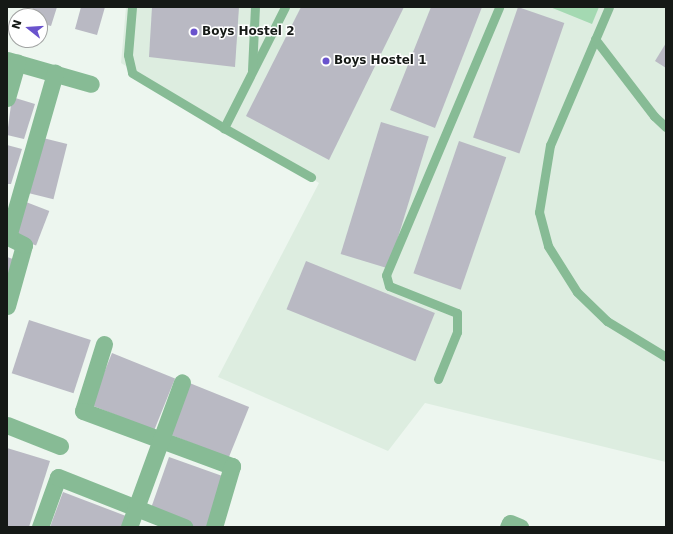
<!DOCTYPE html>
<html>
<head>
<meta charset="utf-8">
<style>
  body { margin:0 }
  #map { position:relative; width:673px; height:534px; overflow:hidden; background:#edf6ef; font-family:"DejaVu Sans",sans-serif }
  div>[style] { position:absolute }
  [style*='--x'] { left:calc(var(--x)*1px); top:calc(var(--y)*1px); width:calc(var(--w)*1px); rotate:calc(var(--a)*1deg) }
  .built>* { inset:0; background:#ddede0 }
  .green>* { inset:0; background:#a4d9b2 }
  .building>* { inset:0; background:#b9b9c3; transform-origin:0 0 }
  .lane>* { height:9px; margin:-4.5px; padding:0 4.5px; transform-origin:4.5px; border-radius:4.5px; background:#87bb95 }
  .street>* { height:17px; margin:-8.5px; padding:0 8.5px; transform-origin:8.5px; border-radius:8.5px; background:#87bb95 }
  .dots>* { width:11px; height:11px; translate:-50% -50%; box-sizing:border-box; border:2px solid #fff; border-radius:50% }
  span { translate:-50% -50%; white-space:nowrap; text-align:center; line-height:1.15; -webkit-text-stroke:3px #fff; paint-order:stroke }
  .poi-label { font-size:12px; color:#151916; font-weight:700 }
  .left { translate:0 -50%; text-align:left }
  .frame { position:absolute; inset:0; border:8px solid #151916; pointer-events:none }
  .north { position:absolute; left:8px; top:8px; width:40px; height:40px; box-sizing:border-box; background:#fff; border:1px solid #a1a3a2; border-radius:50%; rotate:287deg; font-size:11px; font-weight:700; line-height:16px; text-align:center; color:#151916 }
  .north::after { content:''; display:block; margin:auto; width:14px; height:18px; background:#6a53cd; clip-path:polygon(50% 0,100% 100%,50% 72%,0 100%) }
</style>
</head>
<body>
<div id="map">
  <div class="built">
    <div style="clip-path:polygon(126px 7px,666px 7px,666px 462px,425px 403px,388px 451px,218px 377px,319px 183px,121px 63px)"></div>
  </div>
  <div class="green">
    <div style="clip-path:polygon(550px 7px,599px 7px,592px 24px)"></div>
  </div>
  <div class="building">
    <div style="clip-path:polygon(33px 7px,57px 7px,51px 26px,40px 23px,40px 16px,30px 16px)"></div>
    <div style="clip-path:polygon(81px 7px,105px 7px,97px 35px,75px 29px)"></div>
    <div style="clip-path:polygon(152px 7px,239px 7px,235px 67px,149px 57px)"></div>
    <div style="clip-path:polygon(301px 7px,404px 7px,329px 160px,246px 116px)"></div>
    <div style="clip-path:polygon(431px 7px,482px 7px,435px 128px,390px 110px)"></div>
    <div style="left:518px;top:7px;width:49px;height:138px;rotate:19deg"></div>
    <div style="clip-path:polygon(666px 43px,666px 68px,655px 61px)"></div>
    <div style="clip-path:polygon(12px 97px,35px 104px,24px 139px,7px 135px)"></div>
    <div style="left:381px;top:122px;width:50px;height:138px;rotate:17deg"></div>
    <div style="left:43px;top:138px;width:25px;height:57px;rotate:14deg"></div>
    <div style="left:459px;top:141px;width:50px;height:140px;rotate:19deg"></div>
    <div style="clip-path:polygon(7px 145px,22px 149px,11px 184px,7px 184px)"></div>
    <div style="left:26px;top:202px;width:25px;height:37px;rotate:21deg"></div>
    <div style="clip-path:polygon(7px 257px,13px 259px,7px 279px)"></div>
    <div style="left:306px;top:261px;width:139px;height:52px;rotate:22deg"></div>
    <div style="left:29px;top:320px;width:65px;height:56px;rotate:18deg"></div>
    <div style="left:112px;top:353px;width:68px;height:56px;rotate:22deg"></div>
    <div style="left:187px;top:382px;width:67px;height:55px;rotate:22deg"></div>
    <div style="clip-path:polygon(7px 448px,50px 461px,29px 527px,7px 527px)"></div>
    <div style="clip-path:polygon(169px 457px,228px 478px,210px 527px,195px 527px,150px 511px)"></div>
    <div style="clip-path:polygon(63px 492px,126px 516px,122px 527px,50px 527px)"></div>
  </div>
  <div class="lane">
    <div style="--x:132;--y:7;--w:48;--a:94.8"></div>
    <div style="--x:128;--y:55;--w:18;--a:77"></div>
    <div style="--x:132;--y:73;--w:107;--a:30.9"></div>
    <div style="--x:285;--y:7;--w:136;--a:116.8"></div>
    <div style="--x:224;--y:128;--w:100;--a:29.4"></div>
    <div style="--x:609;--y:7;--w:150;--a:113.1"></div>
    <div style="--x:550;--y:145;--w:68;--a:99.3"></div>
    <div style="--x:539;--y:212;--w:35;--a:75"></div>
    <div style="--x:548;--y:246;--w:54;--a:57.8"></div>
    <div style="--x:577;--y:292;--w:42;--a:44"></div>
    <div style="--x:607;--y:321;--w:69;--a:31.4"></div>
    <div style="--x:595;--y:39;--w:97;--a:52.5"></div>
    <div style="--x:654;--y:116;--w:16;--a:43"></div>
    <div style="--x:252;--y:70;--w:63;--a:-87.3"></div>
    <div style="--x:438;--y:379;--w:51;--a:-68"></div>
    <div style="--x:457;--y:332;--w:19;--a:-90"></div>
    <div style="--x:457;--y:313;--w:73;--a:-158.3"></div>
    <div style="--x:389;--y:286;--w:11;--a:-105"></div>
    <div style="--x:386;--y:275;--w:291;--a:-67.1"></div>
  </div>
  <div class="street">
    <div style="--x:7;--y:60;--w:87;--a:15.9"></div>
    <div style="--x:7;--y:98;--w:37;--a:-74"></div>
    <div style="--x:7;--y:306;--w:63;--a:-74.4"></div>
    <div style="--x:24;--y:245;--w:18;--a:-153"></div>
    <div style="--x:8;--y:237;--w:171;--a:-74"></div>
    <div style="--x:104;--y:344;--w:70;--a:107.4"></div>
    <div style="--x:83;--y:411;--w:159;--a:20.3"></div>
    <div style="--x:232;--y:466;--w:64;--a:106.4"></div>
    <div style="--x:7;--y:425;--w:57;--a:21.6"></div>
    <div style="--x:40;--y:527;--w:53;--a:-70.2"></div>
    <div style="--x:58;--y:477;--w:136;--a:21.6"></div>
    <div style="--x:129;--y:527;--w:154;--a:-69.9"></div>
    <div style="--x:508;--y:527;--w:4;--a:-63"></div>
    <div style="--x:510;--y:523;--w:11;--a:22"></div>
  </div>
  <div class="dots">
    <div style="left:194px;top:32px;background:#6a53cd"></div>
    <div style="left:326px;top:61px;background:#6a53cd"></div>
  </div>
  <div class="poi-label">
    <span class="left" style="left:202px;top:32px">Boys Hostel 2</span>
    <span class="left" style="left:334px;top:61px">Boys Hostel 1</span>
  </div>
  <div class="frame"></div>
  <div class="north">N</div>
</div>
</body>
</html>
